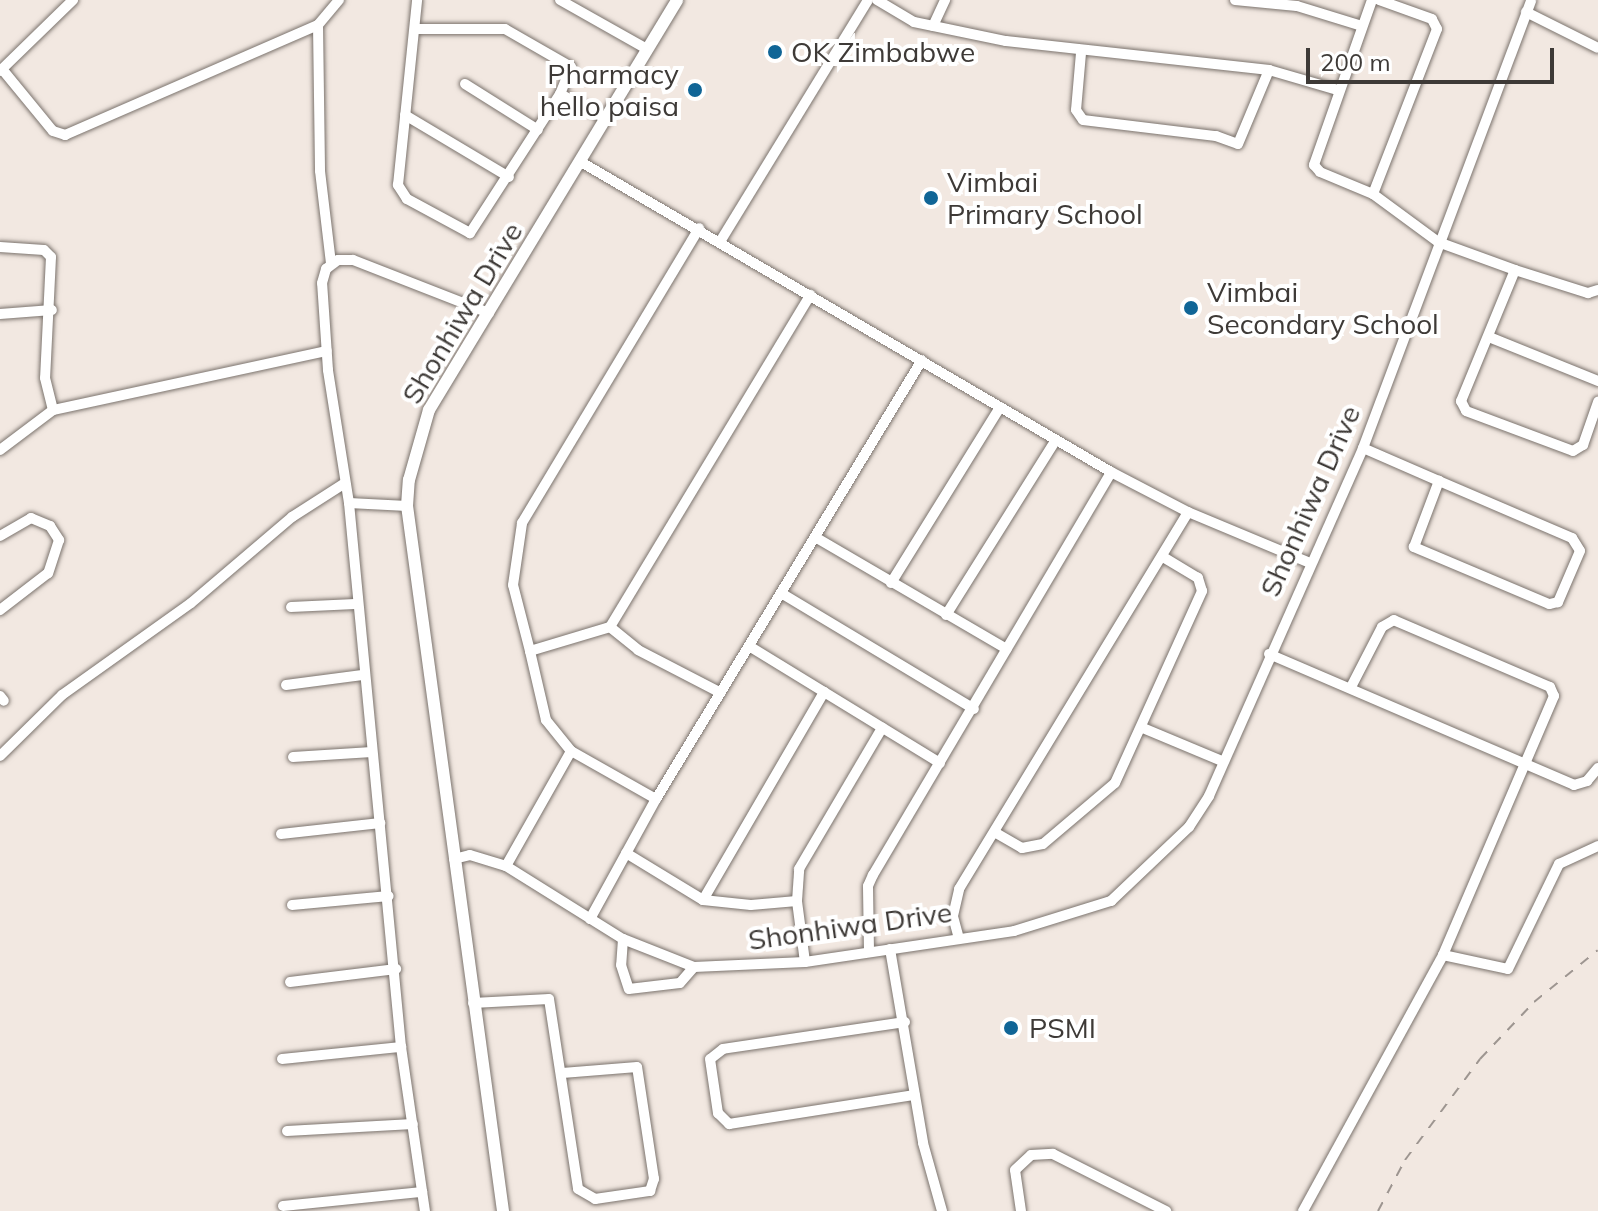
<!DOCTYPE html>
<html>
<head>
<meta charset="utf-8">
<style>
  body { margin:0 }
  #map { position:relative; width:1598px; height:1211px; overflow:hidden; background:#f2e8e1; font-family:Mulish,sans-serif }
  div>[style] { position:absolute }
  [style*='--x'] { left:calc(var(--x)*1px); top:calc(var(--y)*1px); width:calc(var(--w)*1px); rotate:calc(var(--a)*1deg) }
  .roads { filter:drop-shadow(0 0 2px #7b736d) drop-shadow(0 0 2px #7b736d) }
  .minor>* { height:10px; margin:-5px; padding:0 5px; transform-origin:5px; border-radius:5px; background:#fff }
  .tertiary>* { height:12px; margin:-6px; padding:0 6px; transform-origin:6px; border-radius:6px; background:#fff }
  .rail>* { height:2px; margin-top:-1px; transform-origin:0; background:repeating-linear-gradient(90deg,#9d9590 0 10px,transparent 0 20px) }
  .dots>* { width:22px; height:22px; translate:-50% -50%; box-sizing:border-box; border:4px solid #fff; border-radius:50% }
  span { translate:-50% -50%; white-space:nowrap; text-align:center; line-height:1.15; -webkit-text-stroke:8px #fff; paint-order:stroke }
  .poi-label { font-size:28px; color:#3e3a37 }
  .left { translate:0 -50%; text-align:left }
  .right { translate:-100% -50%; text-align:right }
  .street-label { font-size:28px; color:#3e3a37 }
  .scale { position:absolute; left:1306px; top:48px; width:248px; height:36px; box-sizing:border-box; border:4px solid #3e3a37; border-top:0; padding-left:10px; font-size:24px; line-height:28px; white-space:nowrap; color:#3e3a37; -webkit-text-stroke:6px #fff; paint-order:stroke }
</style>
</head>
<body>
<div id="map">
  <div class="roads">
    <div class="minor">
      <div style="--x:560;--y:0;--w:100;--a:29.4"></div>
      <div style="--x:877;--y:0;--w:43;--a:30.7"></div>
      <div style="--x:914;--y:22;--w:94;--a:11.7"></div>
      <div style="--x:1006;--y:41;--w:265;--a:6.3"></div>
      <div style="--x:1269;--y:70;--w:72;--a:16.2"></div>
      <div style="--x:1235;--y:0;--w:62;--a:5.5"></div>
      <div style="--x:1297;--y:6;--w:68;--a:17.1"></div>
      <div style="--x:1372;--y:0;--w:175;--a:109.4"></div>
      <div style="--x:1314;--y:165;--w:9;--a:49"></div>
      <div style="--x:1320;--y:172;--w:57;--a:22.5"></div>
      <div style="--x:1373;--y:194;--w:81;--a:36.4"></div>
      <div style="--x:1438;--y:242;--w:82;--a:20"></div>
      <div style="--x:1515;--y:270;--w:142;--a:112.4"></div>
      <div style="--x:1461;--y:401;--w:11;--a:63"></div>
      <div style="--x:1466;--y:411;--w:114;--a:20.5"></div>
      <div style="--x:1573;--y:451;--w:12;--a:-31"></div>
      <div style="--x:1583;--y:445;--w:46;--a:-70.8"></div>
      <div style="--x:1526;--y:12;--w:80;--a:26.6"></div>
      <div style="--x:318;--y:25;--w:146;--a:89.2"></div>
      <div style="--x:320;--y:171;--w:93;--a:83.2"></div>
      <div style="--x:933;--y:26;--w:29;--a:-65"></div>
      <div style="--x:415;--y:29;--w:90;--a:0"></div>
      <div style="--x:505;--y:29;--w:76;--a:29.9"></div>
      <div style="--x:571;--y:67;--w:29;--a:112"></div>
      <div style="--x:560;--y:94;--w:166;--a:122.9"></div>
      <div style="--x:470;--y:233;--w:72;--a:-151.6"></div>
      <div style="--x:407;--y:199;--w:17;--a:-123"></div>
      <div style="--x:398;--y:185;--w:186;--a:-84.1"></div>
      <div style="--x:1081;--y:53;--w:57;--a:95"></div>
      <div style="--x:1076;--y:110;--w:12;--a:55"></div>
      <div style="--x:1083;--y:120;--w:134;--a:6.9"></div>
      <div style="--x:1216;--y:136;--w:23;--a:20"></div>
      <div style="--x:1238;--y:144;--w:80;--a:-67.3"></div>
      <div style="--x:2;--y:69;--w:80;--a:50.6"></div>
      <div style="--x:53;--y:131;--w:13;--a:18"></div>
      <div style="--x:65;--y:135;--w:276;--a:-23.5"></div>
      <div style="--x:318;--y:25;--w:33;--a:-50"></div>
      <div style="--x:0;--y:71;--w:102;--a:-44.2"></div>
      <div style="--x:465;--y:84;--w:86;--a:32.2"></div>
      <div style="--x:560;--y:94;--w:51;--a:28.1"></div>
      <div style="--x:405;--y:115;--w:121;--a:30.8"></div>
      <div style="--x:581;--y:162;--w:614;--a:30.32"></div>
      <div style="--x:1111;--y:472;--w:87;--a:27.5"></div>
      <div style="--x:1188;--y:512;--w:132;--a:22.7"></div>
      <div style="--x:1373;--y:194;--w:177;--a:-68.8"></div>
      <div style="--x:1437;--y:29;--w:11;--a:-117"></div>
      <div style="--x:1432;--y:19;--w:56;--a:-160.3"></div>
      <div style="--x:721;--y:240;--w:281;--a:-58.5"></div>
      <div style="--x:0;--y:247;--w:44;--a:3.9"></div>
      <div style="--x:44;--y:250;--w:10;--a:45"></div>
      <div style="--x:51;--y:257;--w:121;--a:92.8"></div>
      <div style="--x:45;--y:378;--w:33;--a:76"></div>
      <div style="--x:1515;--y:270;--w:77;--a:17.5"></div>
      <div style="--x:1588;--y:293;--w:10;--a:-17"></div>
      <div style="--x:0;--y:314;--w:52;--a:-4.4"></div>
      <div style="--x:1489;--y:337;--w:118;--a:22"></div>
      <div style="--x:1363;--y:448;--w:83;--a:23.5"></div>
      <div style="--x:1439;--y:481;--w:145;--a:23.2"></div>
      <div style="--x:1572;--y:538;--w:15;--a:58"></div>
      <div style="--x:1580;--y:551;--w:56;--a:113.3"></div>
      <div style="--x:1558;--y:602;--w:9;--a:167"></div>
      <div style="--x:1549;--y:604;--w:147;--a:-157.1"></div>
      <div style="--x:1414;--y:547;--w:71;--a:-69.3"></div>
      <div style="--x:0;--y:450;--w:66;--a:-37"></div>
      <div style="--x:53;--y:410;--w:280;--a:-12.2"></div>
      <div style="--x:349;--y:503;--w:135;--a:-99"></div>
      <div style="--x:328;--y:370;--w:87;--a:-93.9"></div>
      <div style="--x:322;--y:283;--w:15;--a:-74"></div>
      <div style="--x:326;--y:269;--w:15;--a:-37"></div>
      <div style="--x:338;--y:260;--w:15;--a:0"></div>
      <div style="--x:353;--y:260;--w:146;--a:21.3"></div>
      <div style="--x:407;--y:506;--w:58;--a:-177"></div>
      <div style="--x:349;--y:503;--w:546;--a:84.54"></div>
      <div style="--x:401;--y:1047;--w:166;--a:81.7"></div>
      <div style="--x:0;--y:536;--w:36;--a:-30"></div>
      <div style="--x:31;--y:518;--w:21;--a:23"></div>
      <div style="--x:50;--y:526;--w:17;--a:57"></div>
      <div style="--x:59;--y:540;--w:35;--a:108"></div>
      <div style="--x:48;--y:573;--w:61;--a:142.4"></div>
      <div style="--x:815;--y:537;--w:222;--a:30.3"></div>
      <div style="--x:891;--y:583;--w:207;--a:-58.2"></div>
      <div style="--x:781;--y:593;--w:225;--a:31"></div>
      <div style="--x:291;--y:607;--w:64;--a:-2.7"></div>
      <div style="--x:946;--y:615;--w:205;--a:-57.9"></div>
      <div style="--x:610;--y:627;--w:36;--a:39"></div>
      <div style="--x:638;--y:650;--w:93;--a:27.4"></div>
      <div style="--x:749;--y:646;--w:224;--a:31.5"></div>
      <div style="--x:530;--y:651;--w:68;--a:-104.4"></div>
      <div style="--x:513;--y:585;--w:63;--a:-81.7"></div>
      <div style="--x:522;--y:523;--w:344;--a:-59"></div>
      <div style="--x:1269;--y:654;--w:332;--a:23.2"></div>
      <div style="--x:1574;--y:785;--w:14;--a:-17"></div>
      <div style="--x:1587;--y:781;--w:17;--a:-50"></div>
      <div style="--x:286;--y:685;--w:77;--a:-7.5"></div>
      <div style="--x:0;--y:696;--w:6;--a:51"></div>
      <div style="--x:1143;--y:728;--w:86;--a:22.7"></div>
      <div style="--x:0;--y:756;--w:87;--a:-44.5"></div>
      <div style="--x:62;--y:695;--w:158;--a:-35.5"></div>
      <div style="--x:191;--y:603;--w:133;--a:-40.4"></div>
      <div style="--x:292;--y:517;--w:63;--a:-32.7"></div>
      <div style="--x:293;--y:757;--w:79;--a:-3.6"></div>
      <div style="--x:656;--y:799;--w:98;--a:-150.5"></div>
      <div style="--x:571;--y:751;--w:40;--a:-129"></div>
      <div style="--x:546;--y:720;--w:71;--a:-103.1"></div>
      <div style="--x:530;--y:651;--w:84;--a:-16.7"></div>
      <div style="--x:610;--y:627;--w:388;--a:-58.9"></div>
      <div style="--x:996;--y:833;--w:30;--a:30"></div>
      <div style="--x:1022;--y:848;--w:21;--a:-11"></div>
      <div style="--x:1043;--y:844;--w:94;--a:-40.3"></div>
      <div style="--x:1115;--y:783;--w:211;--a:-65.6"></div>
      <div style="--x:1202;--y:591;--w:14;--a:-107"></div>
      <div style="--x:1198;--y:578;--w:41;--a:-149"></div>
      <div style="--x:281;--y:834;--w:100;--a:-6.3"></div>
      <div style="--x:626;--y:853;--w:90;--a:31.4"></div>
      <div style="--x:703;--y:900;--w:48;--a:5.9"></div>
      <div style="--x:751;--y:905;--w:46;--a:-5"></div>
      <div style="--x:454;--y:859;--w:16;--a:-14"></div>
      <div style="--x:470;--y:855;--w:38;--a:17"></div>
      <div style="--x:506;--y:866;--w:138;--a:32"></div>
      <div style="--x:623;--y:939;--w:76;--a:21.5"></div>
      <div style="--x:694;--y:967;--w:111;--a:-2.6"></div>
      <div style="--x:805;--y:962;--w:211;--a:-8.4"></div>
      <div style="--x:1014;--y:931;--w:102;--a:-17.2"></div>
      <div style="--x:1111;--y:901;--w:108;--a:-43.5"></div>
      <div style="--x:1189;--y:827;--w:37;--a:-57"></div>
      <div style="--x:1209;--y:796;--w:381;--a:-66.1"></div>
      <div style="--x:1363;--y:448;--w:478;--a:-69.4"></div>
      <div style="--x:506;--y:866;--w:132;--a:-60.5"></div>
      <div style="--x:703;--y:900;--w:241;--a:-59.8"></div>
      <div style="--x:292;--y:905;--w:97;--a:-5.3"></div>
      <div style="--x:590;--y:919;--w:137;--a:-61.2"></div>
      <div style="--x:656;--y:799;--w:513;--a:-58.79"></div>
      <div style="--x:958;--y:935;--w:20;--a:-105"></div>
      <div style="--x:953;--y:916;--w:28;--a:-77"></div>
      <div style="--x:959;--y:889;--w:441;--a:-58.7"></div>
      <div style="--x:623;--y:939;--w:26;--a:94"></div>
      <div style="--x:621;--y:965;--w:25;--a:72"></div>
      <div style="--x:629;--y:989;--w:51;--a:-6.7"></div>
      <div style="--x:680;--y:983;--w:21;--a:-49"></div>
      <div style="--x:890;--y:949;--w:197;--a:80.3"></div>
      <div style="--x:923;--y:1143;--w:71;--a:74.4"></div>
      <div style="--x:869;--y:951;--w:65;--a:-90.9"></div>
      <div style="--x:868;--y:886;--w:12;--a:-66"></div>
      <div style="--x:873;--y:875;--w:468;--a:-59.4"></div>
      <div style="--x:1443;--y:955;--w:66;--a:12.2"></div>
      <div style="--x:1508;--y:969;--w:117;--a:-64.1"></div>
      <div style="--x:1559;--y:864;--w:43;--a:-24.8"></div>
      <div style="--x:805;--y:962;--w:62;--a:-97.5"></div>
      <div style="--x:797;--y:901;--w:32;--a:-86"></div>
      <div style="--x:799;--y:869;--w:164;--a:-59.5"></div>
      <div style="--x:290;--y:982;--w:107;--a:-7"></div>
      <div style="--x:473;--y:1003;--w:76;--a:-3"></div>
      <div style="--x:549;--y:999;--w:192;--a:81.3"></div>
      <div style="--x:578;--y:1189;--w:20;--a:30"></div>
      <div style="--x:595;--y:1199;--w:56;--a:-8.3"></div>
      <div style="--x:650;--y:1191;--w:13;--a:-72"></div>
      <div style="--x:654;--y:1179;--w:113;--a:-98.6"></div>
      <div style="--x:637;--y:1067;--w:75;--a:175.4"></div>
      <div style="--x:905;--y:1022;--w:184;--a:171.6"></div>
      <div style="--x:723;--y:1049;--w:16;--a:142"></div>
      <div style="--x:710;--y:1059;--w:55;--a:81.6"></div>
      <div style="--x:718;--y:1113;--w:16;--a:45"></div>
      <div style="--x:729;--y:1124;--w:188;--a:-8.9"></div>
      <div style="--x:282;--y:1059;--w:120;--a:-5.8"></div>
      <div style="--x:287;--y:1131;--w:126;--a:-3.2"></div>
      <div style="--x:283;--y:1206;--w:140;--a:-5.8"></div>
      <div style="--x:1021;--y:1211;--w:41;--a:-98.3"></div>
      <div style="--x:1015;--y:1170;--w:22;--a:-43"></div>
      <div style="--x:1031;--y:1155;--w:22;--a:-3"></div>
      <div style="--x:1053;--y:1154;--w:127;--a:26.8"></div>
      <div style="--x:1303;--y:1211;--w:292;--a:-61.3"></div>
      <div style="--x:1443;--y:955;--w:282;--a:-66.8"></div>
      <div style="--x:1554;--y:696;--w:10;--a:-114"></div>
      <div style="--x:1550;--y:687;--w:170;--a:-156.8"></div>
      <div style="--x:1394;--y:620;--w:14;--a:150"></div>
      <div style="--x:1382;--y:627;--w:65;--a:117.3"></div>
    </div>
    <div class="tertiary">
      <div style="--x:503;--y:1211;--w:712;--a:-97.75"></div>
      <div style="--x:407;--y:506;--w:26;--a:-86"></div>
      <div style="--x:409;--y:480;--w:73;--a:-74.1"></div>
      <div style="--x:429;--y:410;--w:479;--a:-58.8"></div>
    </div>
  </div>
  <div class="rail">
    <div style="--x:1378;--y:1211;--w:58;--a:-62.1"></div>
    <div style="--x:1405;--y:1160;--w:126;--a:-53.4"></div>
    <div style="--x:1480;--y:1059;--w:79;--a:-46.5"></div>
    <div style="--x:1534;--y:1002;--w:82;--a:-39.1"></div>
  </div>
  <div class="dots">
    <div style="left:775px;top:52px;background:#106596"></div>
    <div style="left:695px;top:90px;background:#106596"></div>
    <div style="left:931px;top:198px;background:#106596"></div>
    <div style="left:1191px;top:308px;background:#106596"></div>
    <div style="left:1011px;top:1028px;background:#106596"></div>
  </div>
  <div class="poi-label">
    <span class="left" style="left:791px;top:52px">OK Zimbabwe</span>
    <span class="right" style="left:679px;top:90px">Pharmacy<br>hello paisa</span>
    <span class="left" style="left:947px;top:198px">Vimbai<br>Primary School</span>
    <span class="left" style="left:1207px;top:308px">Vimbai<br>Secondary School</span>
    <span class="left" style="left:1029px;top:1028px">PSMI</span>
  </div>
  <div class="street-label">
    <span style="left:462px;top:313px;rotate:-59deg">Shonhiwa Drive</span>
    <span style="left:1310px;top:501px;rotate:-66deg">Shonhiwa Drive</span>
    <span style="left:850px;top:926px;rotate:-8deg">Shonhiwa Drive</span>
  </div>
  <div class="scale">200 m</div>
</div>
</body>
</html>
